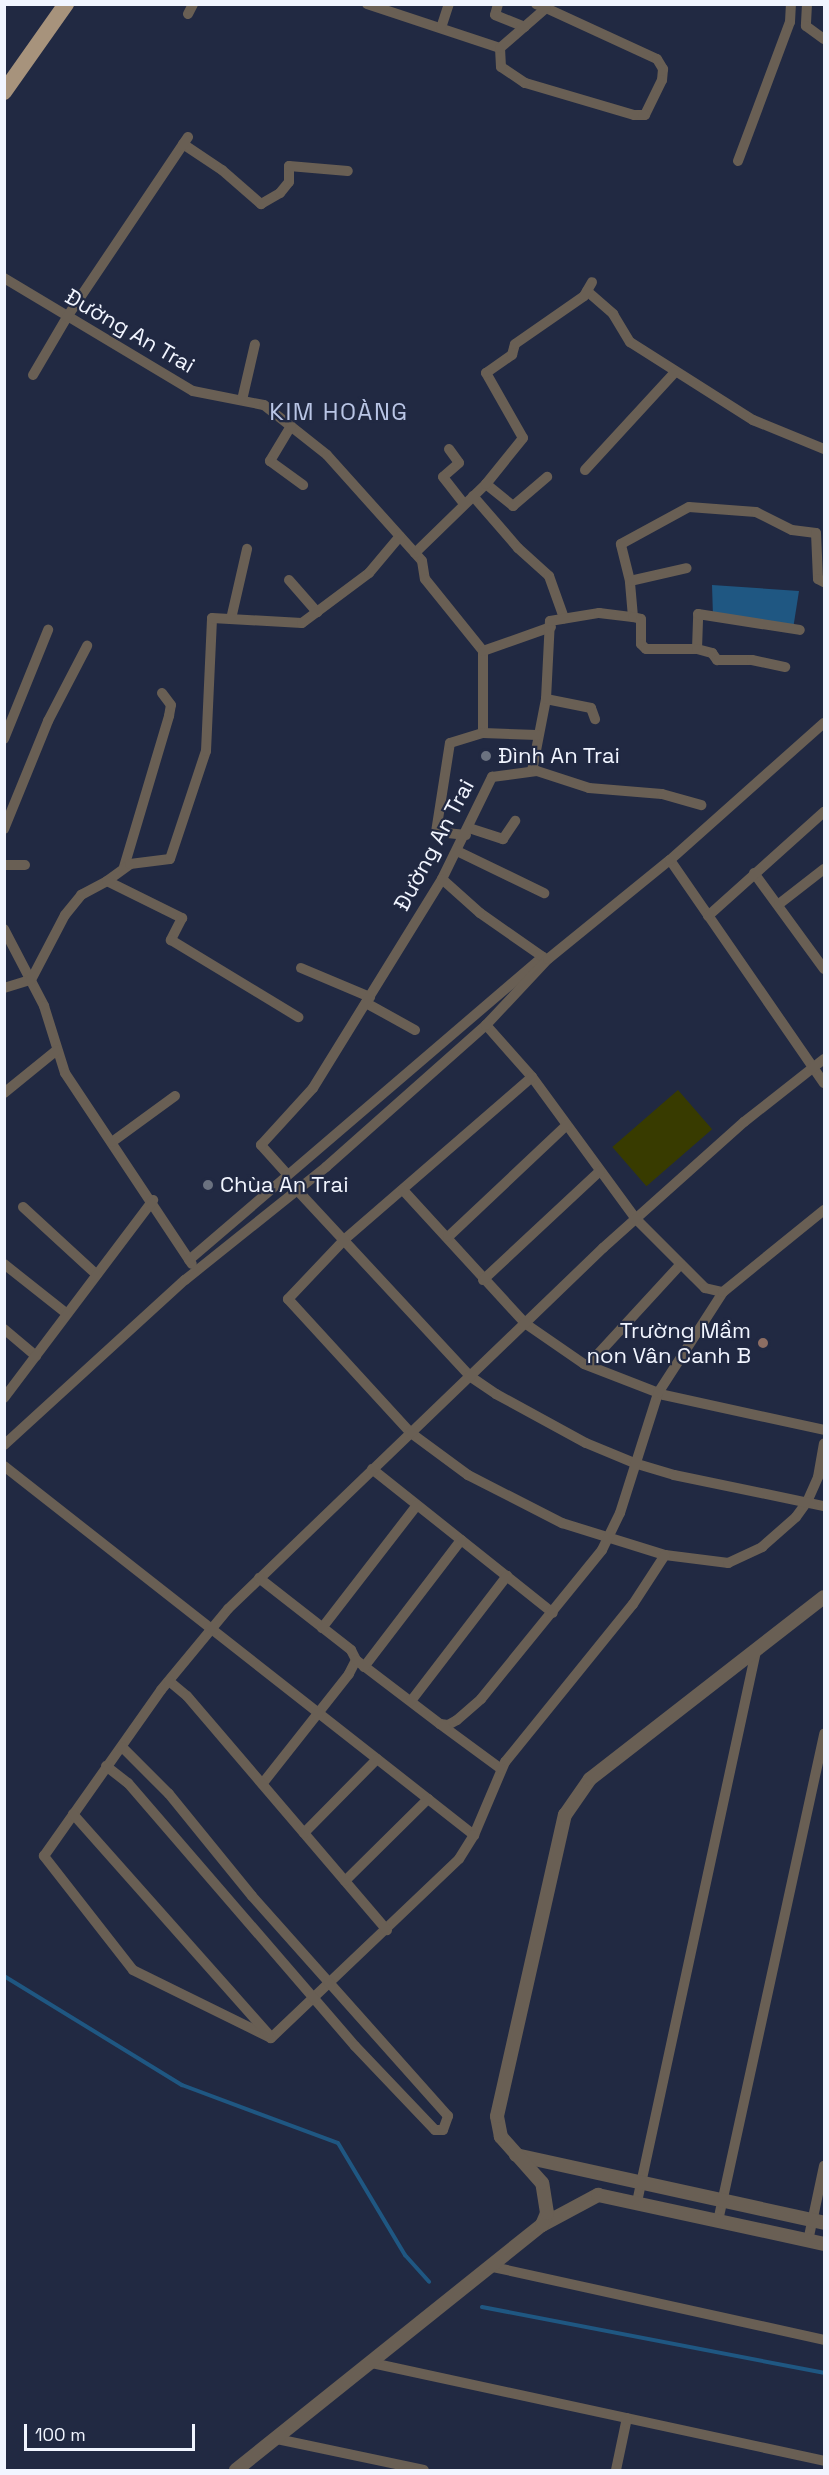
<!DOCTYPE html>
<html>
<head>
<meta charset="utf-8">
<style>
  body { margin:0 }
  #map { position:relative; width:829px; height:2475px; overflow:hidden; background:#212942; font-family:"Space Grotesk",sans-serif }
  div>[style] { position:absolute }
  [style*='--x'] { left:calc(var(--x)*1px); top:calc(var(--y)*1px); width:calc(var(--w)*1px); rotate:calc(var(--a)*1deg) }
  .green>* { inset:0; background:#383b00; transform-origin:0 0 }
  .water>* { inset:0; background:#1f5782 }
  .stream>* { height:4px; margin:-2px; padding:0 2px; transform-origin:2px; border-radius:2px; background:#1f5782 }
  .minor>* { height:10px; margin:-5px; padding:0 5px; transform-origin:5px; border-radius:5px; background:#695f54 }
  .tertiary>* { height:14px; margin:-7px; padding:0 7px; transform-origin:7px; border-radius:7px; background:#695f54 }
  .primary>* { height:16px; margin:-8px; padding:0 8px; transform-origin:8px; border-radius:8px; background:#a7937c }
  .dots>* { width:16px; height:16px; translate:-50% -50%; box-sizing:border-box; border:3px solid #212942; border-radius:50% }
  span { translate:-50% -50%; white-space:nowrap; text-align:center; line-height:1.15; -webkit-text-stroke:4.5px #212942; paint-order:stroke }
  .street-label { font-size:22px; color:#f1f5ff }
  .poi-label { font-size:22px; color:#f1f5ff }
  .left { translate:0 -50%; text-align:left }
  .right { translate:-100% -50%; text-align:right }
  .neighbourhood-label { font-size:24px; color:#b9c5e5; letter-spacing:1.5px }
  .frame { position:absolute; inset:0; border:6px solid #f1f5ff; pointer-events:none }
  .scale { position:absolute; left:24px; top:2424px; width:171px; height:27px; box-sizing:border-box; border:3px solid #f1f5ff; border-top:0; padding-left:8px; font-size:18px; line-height:21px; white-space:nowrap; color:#f1f5ff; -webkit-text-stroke:4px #212942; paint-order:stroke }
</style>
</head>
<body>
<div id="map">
  <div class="green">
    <div style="left:678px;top:1090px;width:52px;height:87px;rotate:49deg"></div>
  </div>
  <div class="water">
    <div style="clip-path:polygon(712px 585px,799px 591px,793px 629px,713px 616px)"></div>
  </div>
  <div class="stream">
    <div style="--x:4;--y:1976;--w:209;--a:31.5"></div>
    <div style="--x:182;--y:2085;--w:166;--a:20.4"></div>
    <div style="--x:338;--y:2143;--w:131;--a:59.1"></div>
    <div style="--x:405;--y:2255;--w:36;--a:48"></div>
    <div style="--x:482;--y:2307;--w:348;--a:10.9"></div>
  </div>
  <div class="minor">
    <div style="--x:367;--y:4;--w:140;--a:18.3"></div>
    <div style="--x:498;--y:4;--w:11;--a:105"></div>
    <div style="--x:495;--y:15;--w:32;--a:22"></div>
    <div style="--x:536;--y:4;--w:11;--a:22"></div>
    <div style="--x:546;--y:8;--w:122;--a:24.7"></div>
    <div style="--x:657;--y:59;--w:12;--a:59"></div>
    <div style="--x:663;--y:69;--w:11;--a:95"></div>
    <div style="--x:662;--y:80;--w:39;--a:116"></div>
    <div style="--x:645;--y:115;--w:11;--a:180"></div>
    <div style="--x:634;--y:115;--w:114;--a:-163.6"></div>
    <div style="--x:525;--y:83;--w:29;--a:-146"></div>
    <div style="--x:501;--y:67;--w:19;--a:-93"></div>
    <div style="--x:500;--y:48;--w:61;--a:-41"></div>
    <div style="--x:807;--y:4;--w:22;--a:93"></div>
    <div style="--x:806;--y:26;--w:22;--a:36"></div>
    <div style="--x:188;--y:14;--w:11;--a:-63"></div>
    <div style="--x:441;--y:28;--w:25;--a:-72"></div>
    <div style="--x:183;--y:144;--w:47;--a:33.7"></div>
    <div style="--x:222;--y:170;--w:52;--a:41.1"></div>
    <div style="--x:261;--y:204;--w:22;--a:-30"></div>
    <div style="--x:280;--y:193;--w:14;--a:-51"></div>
    <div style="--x:289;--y:182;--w:16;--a:-90"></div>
    <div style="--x:289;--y:166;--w:59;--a:4.8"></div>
    <div style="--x:738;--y:161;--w:148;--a:-69.5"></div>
    <div style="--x:790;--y:22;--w:18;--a:-87"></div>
    <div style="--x:4;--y:278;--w:220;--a:30.9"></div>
    <div style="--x:193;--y:391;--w:72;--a:11.2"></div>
    <div style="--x:264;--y:405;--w:80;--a:38.4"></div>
    <div style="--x:327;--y:455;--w:142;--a:48.1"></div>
    <div style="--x:422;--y:561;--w:18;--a:81"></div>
    <div style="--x:425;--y:579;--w:92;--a:51.1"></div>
    <div style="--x:483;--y:651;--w:82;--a:90"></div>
    <div style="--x:587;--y:291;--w:35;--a:41"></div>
    <div style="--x:613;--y:314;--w:33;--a:59"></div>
    <div style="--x:630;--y:342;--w:146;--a:32.4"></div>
    <div style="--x:753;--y:420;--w:77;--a:22.2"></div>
    <div style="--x:33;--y:375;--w:67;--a:-59.6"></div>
    <div style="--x:67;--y:317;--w:217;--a:-56.1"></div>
    <div style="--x:242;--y:400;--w:57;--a:-76.9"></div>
    <div style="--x:291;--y:426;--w:41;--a:121"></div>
    <div style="--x:270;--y:461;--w:41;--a:36"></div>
    <div style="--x:449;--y:449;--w:17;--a:54"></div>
    <div style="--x:459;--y:463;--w:21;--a:139"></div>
    <div style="--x:443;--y:477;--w:34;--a:52"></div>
    <div style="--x:585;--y:470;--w:133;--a:-47.4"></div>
    <div style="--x:486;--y:484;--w:35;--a:39"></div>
    <div style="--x:513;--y:506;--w:45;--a:-40.5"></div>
    <div style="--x:473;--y:496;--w:69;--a:49.1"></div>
    <div style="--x:518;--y:548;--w:42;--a:42.1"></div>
    <div style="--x:549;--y:576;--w:45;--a:70.3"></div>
    <div style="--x:415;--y:553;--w:99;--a:-44.2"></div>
    <div style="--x:486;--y:484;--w:59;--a:-51.2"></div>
    <div style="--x:523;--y:438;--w:75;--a:-119.6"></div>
    <div style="--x:486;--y:373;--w:32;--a:-35"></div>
    <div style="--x:512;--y:355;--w:11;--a:-75"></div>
    <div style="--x:515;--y:344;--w:84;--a:-34.8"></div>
    <div style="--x:584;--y:296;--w:16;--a:-60"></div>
    <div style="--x:289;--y:580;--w:43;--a:48.8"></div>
    <div style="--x:630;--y:581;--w:38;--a:-104"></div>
    <div style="--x:621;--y:544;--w:77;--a:-28.6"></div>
    <div style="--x:689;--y:507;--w:67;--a:4.3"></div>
    <div style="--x:756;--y:512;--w:40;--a:26.6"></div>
    <div style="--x:792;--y:530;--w:24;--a:7"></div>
    <div style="--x:816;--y:533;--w:46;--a:87.5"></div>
    <div style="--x:818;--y:579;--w:7;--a:27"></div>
    <div style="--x:633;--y:617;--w:36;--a:-95"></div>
    <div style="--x:630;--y:581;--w:58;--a:-12.8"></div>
    <div style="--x:231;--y:619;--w:72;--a:-77.1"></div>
    <div style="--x:697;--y:649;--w:35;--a:-88"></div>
    <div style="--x:698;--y:614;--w:103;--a:8.9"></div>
    <div style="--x:483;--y:651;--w:72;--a:-19.4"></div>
    <div style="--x:546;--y:699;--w:46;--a:11.3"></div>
    <div style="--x:591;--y:708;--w:12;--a:70"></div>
    <div style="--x:4;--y:739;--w:118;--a:-68"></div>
    <div style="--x:532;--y:771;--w:73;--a:-79"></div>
    <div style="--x:546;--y:699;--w:78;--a:-87.1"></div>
    <div style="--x:550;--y:621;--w:50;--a:-9.3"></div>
    <div style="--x:599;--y:613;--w:34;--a:7"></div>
    <div style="--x:633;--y:617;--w:8;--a:14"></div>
    <div style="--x:641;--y:619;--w:25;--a:90"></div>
    <div style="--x:641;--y:644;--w:7;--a:45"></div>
    <div style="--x:646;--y:649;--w:51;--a:0"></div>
    <div style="--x:697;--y:649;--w:16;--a:15"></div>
    <div style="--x:712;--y:653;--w:9;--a:54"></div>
    <div style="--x:717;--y:660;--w:35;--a:0"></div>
    <div style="--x:752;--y:660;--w:34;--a:12"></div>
    <div style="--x:469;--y:828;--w:36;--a:18"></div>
    <div style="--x:503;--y:839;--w:22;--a:-56"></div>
    <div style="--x:4;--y:829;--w:117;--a:-67.8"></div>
    <div style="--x:48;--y:721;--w:85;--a:-62.5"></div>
    <div style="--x:466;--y:835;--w:30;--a:-174"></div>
    <div style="--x:436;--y:832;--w:90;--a:-81.1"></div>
    <div style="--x:450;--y:743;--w:34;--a:-17"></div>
    <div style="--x:483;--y:733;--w:54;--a:2.1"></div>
    <div style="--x:457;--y:851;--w:97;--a:25.8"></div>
    <div style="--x:670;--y:860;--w:271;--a:55.4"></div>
    <div style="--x:4;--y:865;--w:21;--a:0"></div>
    <div style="--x:124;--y:867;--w:158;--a:-73.4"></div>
    <div style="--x:169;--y:716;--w:11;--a:-80"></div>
    <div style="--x:171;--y:705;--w:15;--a:-127"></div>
    <div style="--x:754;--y:873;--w:119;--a:53.9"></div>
    <div style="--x:107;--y:881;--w:29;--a:-36"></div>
    <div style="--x:130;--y:864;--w:40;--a:-7.1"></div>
    <div style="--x:170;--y:859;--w:114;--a:-71.6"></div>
    <div style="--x:206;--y:751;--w:133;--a:-87.4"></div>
    <div style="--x:212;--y:618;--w:90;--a:3.2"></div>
    <div style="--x:302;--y:623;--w:84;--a:-36.7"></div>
    <div style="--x:369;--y:573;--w:48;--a:-50"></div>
    <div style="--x:779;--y:904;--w:57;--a:-37.9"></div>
    <div style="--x:708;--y:916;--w:156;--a:-41.9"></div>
    <div style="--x:4;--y:929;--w:87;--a:62.5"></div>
    <div style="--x:44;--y:1006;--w:70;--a:72.6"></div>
    <div style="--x:65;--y:1073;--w:229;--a:56.4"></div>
    <div style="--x:301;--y:968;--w:75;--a:22.8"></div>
    <div style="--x:4;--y:988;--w:28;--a:-17"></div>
    <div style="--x:31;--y:980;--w:73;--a:-62.4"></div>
    <div style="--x:65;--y:915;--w:26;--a:-51"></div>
    <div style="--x:81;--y:895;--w:30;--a:-28"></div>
    <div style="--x:107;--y:881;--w:84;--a:26.3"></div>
    <div style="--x:182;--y:918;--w:25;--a:117"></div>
    <div style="--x:171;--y:940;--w:149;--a:31.2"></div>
    <div style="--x:366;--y:1003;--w:56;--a:28.9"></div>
    <div style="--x:486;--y:1025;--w:69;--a:48.5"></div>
    <div style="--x:532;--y:1077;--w:176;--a:53.8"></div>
    <div style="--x:636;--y:1219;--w:98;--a:45"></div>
    <div style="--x:705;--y:1288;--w:18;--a:13"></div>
    <div style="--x:532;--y:1077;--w:247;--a:139.1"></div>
    <div style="--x:345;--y:1239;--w:83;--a:133.5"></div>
    <div style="--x:288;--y:1299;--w:182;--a:47.5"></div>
    <div style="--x:411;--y:1433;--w:71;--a:36.4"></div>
    <div style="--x:468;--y:1475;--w:106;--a:27.1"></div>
    <div style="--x:562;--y:1523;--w:108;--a:17.3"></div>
    <div style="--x:665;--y:1555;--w:64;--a:7.2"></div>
    <div style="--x:728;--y:1563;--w:38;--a:-25"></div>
    <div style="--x:762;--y:1547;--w:45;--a:-41.4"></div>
    <div style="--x:796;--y:1517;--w:19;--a:-54"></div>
    <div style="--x:807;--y:1502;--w:27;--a:-66"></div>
    <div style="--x:818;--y:1477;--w:34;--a:-80"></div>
    <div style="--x:4;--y:1093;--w:68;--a:-39.1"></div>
    <div style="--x:112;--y:1142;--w:78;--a:-36.1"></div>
    <div style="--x:287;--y:1174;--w:39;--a:-132"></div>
    <div style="--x:261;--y:1145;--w:77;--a:-47.6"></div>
    <div style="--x:313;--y:1088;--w:246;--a:-58.3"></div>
    <div style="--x:442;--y:879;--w:114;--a:-63.9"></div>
    <div style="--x:492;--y:777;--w:45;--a:-7.6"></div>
    <div style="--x:537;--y:771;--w:55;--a:18.1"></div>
    <div style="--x:589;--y:788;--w:73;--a:4.7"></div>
    <div style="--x:662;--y:794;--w:41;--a:15.8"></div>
    <div style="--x:403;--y:1190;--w:182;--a:47.5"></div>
    <div style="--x:526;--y:1324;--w:70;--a:34.6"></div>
    <div style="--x:584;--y:1364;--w:86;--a:21.2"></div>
    <div style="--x:664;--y:1395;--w:164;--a:12.3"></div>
    <div style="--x:298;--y:1191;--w:254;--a:47.1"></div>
    <div style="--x:471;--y:1377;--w:30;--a:34"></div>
    <div style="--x:496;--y:1394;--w:102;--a:28.6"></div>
    <div style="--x:586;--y:1443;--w:52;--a:22.6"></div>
    <div style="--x:634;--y:1463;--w:42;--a:16.7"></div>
    <div style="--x:674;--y:1475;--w:153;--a:11.7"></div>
    <div style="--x:23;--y:1207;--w:100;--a:42.6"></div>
    <div style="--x:448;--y:1237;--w:163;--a:-43.3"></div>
    <div style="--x:189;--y:1260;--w:466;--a:-40.6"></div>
    <div style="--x:543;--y:957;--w:77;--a:-145.1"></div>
    <div style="--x:480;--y:913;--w:51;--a:-138.2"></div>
    <div style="--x:4;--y:1264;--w:80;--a:38.4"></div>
    <div style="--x:483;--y:1280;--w:160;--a:-43"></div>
    <div style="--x:4;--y:1329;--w:42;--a:40.2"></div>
    <div style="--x:588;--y:1365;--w:137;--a:-47.4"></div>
    <div style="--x:4;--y:1398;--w:248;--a:-53"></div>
    <div style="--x:4;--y:1445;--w:245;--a:-42.4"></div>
    <div style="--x:185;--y:1280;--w:181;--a:-38.7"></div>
    <div style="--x:326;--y:1167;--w:214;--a:-41.6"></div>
    <div style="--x:486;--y:1025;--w:91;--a:-46.8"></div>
    <div style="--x:548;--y:959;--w:157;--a:-39.1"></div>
    <div style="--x:670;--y:860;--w:206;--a:-41.7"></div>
    <div style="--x:4;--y:1466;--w:598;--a:38.14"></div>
    <div style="--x:372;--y:1469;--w:231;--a:38.5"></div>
    <div style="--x:665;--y:1555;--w:59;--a:123.1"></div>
    <div style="--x:633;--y:1604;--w:203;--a:129"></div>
    <div style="--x:505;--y:1762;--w:79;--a:113"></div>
    <div style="--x:474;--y:1835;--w:28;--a:122"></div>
    <div style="--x:459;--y:1859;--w:260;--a:136.4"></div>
    <div style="--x:271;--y:2038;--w:154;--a:-153.8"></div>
    <div style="--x:133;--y:1970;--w:145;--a:-128"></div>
    <div style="--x:44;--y:1856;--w:203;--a:-54.8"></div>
    <div style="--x:161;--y:1690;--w:105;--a:-50.4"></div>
    <div style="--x:228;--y:1609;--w:521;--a:-43.91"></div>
    <div style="--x:603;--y:1248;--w:189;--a:-41.8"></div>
    <div style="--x:744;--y:1122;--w:102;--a:-38.2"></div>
    <div style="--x:259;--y:1578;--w:117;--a:38"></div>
    <div style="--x:351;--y:1650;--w:11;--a:63"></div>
    <div style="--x:356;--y:1660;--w:16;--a:117"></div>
    <div style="--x:349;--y:1674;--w:140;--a:128.3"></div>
    <div style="--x:322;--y:1628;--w:155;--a:-52.3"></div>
    <div style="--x:356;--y:1660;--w:106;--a:37.3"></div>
    <div style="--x:440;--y:1724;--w:8;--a:7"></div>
    <div style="--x:448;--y:1725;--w:10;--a:-29"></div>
    <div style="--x:457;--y:1720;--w:32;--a:-41"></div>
    <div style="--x:481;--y:1699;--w:192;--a:-50.9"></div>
    <div style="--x:602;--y:1550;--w:41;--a:-64.1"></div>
    <div style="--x:620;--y:1513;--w:126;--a:-72.4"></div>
    <div style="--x:658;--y:1393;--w:120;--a:-57.2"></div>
    <div style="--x:723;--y:1292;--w:130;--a:-39.1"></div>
    <div style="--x:364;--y:1667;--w:160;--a:-52.6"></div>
    <div style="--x:169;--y:1681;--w:23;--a:40"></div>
    <div style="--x:187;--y:1696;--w:308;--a:49.5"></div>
    <div style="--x:411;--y:1701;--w:158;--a:-52.5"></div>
    <div style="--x:440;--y:1724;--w:76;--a:36.4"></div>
    <div style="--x:106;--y:1766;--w:28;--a:38"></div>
    <div style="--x:128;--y:1783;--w:347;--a:49.2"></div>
    <div style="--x:355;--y:2046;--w:116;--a:46.4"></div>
    <div style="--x:435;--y:2130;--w:8;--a:0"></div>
    <div style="--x:443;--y:2130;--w:15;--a:-70"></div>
    <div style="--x:448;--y:2116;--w:295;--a:-131.7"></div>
    <div style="--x:252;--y:1896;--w:132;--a:-129.1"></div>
    <div style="--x:169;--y:1794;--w:66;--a:-135"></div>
    <div style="--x:73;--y:1814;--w:294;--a:48.4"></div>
    <div style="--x:304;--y:1833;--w:104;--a:-45.4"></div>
    <div style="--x:345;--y:1881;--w:117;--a:-44.7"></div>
    <div style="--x:637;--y:2202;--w:564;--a:-77.81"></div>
    <div style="--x:718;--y:2221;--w:499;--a:-77.7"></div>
    <div style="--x:808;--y:2241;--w:77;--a:-78"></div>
    <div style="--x:493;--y:2267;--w:339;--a:12.4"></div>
    <div style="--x:372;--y:2363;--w:463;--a:12.2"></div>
    <div style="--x:277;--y:2439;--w:150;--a:11.9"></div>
    <div style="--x:616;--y:2470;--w:53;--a:-78.1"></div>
  </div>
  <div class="tertiary">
    <div style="--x:516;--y:2155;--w:315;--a:12.4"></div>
    <div style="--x:542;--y:2225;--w:64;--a:-28.2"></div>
    <div style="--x:598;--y:2195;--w:231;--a:12.2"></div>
    <div style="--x:236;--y:2470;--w:392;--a:-38.7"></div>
    <div style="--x:542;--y:2225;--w:13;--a:-67"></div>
    <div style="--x:547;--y:2213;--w:30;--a:-99"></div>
    <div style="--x:542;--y:2183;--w:62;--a:-131.7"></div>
    <div style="--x:501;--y:2137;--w:21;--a:-101"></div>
    <div style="--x:497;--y:2116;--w:309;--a:-77.3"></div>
    <div style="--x:565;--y:1815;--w:44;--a:-55.2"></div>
    <div style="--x:590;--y:1779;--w:296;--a:-37.9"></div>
  </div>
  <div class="primary">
    <div style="--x:4;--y:92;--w:108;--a:-54.8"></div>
  </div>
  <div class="dots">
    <div style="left:486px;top:756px;background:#6b7280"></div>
    <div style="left:208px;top:1185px;background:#6b7280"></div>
    <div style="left:763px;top:1343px;background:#8d6e63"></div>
  </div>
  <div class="street-label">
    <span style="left:130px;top:331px;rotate:30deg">Đường An Trai</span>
    <span style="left:434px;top:845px;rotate:-62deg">Đường An Trai</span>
  </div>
  <div class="poi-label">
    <span class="left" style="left:498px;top:756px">Đình An Trai</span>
    <span class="left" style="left:220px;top:1185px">Chùa An Trai</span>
    <span class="right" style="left:751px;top:1343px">Trường Mầm<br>non Vân Canh B</span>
  </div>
  <div class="neighbourhood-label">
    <span style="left:339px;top:412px">KIM HOÀNG</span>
  </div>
  <div class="frame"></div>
  <div class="scale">100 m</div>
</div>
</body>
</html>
